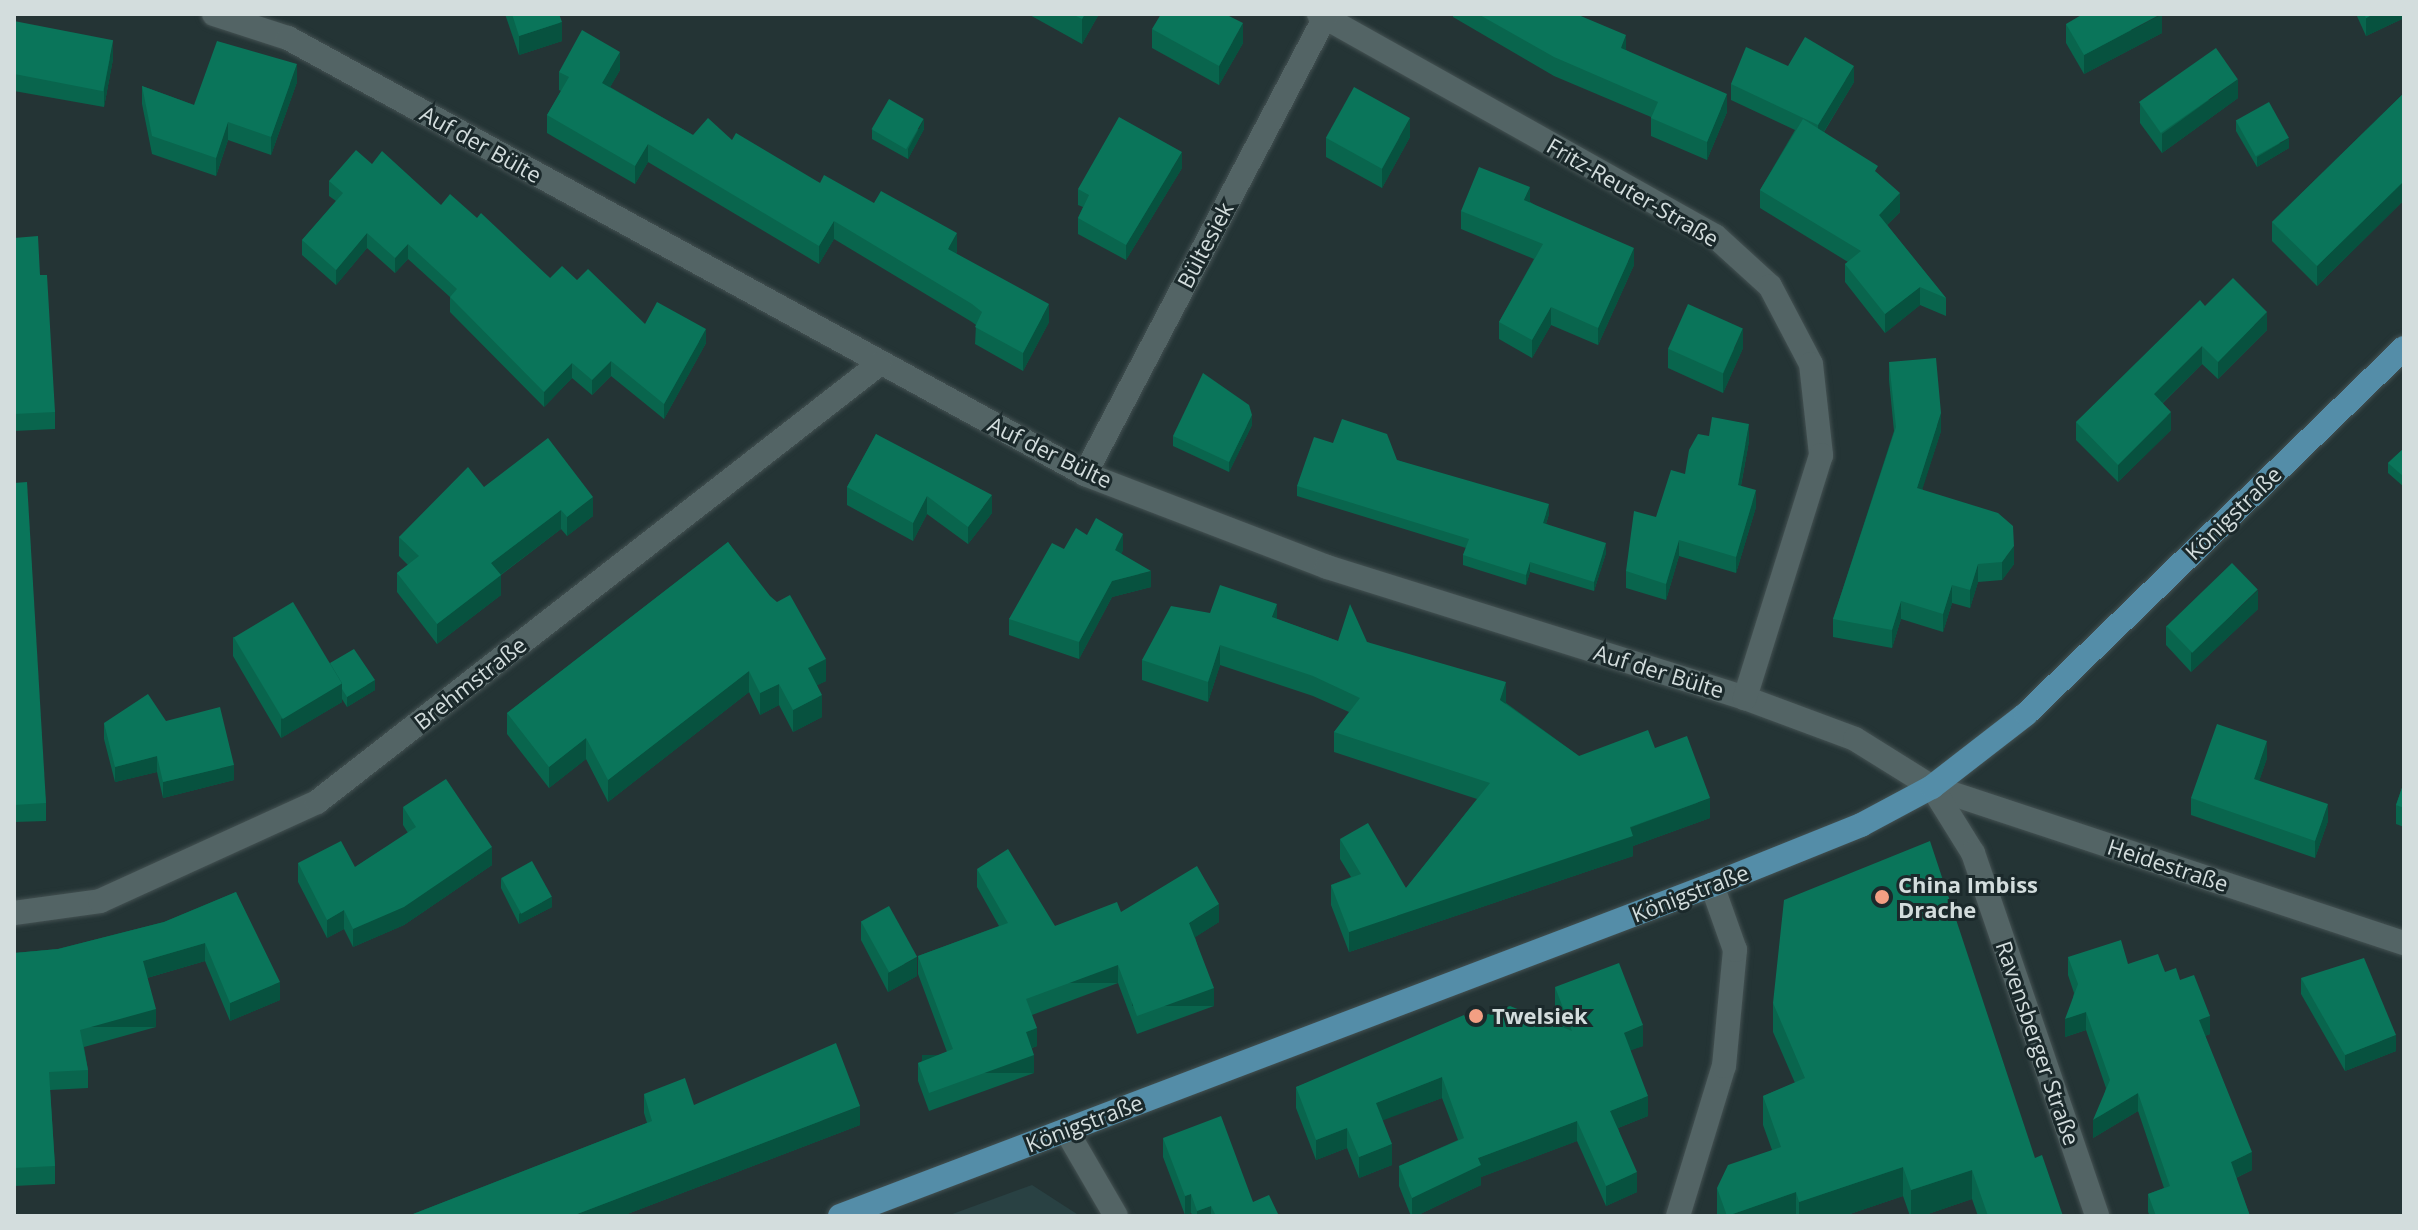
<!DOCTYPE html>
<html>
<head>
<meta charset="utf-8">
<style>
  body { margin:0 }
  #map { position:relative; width:2418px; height:1230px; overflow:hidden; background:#243435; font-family:"Open Sans",sans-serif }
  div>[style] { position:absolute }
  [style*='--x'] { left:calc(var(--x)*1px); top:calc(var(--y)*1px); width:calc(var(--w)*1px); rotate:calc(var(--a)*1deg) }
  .built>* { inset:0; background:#294143 }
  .roads { filter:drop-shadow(0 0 2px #445152) drop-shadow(0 0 2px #445152) }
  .minor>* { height:24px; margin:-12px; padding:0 12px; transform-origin:12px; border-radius:12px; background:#536465 }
  .major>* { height:24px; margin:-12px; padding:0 12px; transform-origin:12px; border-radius:12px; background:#548da8 }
  .wall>* { inset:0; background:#09654d }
  .shaded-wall>* { inset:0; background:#07523f; transform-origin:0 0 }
  .building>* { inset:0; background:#0a755a; transform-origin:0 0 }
  .dots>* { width:22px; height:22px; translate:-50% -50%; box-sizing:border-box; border:4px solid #1b292b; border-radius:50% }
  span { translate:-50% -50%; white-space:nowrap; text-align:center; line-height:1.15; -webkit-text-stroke:6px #1b292b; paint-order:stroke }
  .street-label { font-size:22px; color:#d3dddd }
  .poi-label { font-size:22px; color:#d3dddd; font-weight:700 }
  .left { translate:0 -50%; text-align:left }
  .frame { position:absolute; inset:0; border:16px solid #d3dddd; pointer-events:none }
</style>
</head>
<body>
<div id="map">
  <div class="built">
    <div style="clip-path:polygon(1032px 1185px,1080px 1216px,947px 1216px)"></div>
  </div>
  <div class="roads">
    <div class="minor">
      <div style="--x:214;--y:14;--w:78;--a:18"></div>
      <div style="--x:288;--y:38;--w:908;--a:28.68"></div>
      <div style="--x:1085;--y:474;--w:259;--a:21"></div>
      <div style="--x:1327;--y:567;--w:438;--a:17.4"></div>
      <div style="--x:1745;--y:698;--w:117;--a:20.4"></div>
      <div style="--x:1855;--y:739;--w:91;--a:31.9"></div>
      <div style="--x:1932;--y:787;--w:497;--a:18.3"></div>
      <div style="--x:1319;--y:14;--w:454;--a:29.3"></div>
      <div style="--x:1715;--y:236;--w:74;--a:42.3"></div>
      <div style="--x:1770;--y:286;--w:88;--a:62.3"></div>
      <div style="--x:1811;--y:364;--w:92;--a:83.7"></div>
      <div style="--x:1821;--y:455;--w:255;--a:107.4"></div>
      <div style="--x:1085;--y:474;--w:516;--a:-62.29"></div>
      <div style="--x:1932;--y:787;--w:78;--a:58.2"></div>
      <div style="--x:1973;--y:853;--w:384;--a:71.1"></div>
      <div style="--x:14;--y:913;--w:87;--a:-7.9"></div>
      <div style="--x:100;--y:901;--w:239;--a:-24.5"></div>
      <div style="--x:317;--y:802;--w:713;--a:-37.93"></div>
      <div style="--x:1066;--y:1130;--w:99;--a:59.8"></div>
      <div style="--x:1678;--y:1216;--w:157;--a:-73"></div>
      <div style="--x:1724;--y:1066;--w:117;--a:-84.6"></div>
      <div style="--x:1735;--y:950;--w:69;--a:-109.5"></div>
    </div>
    <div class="major">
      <div style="--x:840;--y:1216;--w:933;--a:-20.79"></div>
      <div style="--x:1712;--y:885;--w:161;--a:-21.9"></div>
      <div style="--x:1861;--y:825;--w:81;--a:-28.2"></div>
      <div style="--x:1932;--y:787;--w:119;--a:-37.8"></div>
      <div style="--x:2026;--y:714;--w:526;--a:-44.08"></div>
    </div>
  </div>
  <div class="wall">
    <div style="clip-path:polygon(505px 14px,559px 14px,562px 41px,519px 55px)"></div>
    <div style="clip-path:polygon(1028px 14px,1099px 14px,1082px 44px)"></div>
    <div style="clip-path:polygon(1453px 14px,1576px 14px,1626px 50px,1727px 112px,1707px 160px,1651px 136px,1651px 117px,1554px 76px,1453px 17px)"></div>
    <div style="clip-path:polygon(2356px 14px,2402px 14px,2402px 19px,2366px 36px)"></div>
    <div style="clip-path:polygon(14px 21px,113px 59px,104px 107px,14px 91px)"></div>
    <div style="clip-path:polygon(2066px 24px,2162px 33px,2084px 74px,2066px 43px)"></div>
    <div style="clip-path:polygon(1152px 29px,1243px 43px,1219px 85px,1152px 48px)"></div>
    <div style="clip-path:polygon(1788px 66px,1854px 82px,1824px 132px,1878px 174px,1900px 212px,1887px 225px,1946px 298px,1946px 316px,1920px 305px,1885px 333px,1845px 282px,1845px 264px,1848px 262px,1760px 208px,1760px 190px,1795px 130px,1731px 100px,1731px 84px)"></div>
    <div style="clip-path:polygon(620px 70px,610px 87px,693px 135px,732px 140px,820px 183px,957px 251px,956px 254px,1049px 322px,1023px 371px,975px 344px,976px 325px,972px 322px,834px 239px,819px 264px,648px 162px,635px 184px,547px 133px,547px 115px,561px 91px,559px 90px,559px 72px)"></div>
    <div style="clip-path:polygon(297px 82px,271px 155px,228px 140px,216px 176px,152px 154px,142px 104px,142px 86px,194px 105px)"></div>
    <div style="clip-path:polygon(2404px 93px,2404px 200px,2317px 286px,2272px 241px,2272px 222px)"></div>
    <div style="clip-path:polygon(2238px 98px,2162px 153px,2140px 123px,2140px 104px)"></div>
    <div style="clip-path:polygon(2236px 121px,2289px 148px,2257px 167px,2236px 131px)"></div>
    <div style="clip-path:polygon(924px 129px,908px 159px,872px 139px,872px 130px)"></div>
    <div style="clip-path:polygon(1410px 137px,1382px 188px,1326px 157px,1326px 138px)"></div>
    <div style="clip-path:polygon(372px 164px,441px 205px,477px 218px,550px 278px,577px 280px,645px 324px,706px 343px,664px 419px,611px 376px,592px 395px,572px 378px,544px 407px,450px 312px,450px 297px,408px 259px,395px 273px,367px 248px,336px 285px,302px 255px,302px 240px,336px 201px,329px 196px,329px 181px)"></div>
    <div style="clip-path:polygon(1182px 168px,1126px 260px,1078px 234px,1078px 218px,1083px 207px,1078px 205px,1078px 189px)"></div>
    <div style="clip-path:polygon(1530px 202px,1634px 265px,1598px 345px,1551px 325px,1532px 358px,1499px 339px,1499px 322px,1534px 259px,1461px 229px,1461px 211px)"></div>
    <div style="clip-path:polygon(14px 238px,55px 412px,55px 429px,14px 431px)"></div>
    <div style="clip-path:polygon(2205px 306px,2267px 330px,2218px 379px,2202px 364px,2163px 403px,2171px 430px,2118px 482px,2076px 440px,2076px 422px)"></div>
    <div style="clip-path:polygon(1743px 348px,1723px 393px,1668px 368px,1668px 349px)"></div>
    <div style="clip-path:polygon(1889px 362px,1941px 431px,1922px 489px,2014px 564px,2002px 580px,1978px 582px,1970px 608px,1952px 603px,1943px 632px,1901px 619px,1892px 648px,1833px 637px,1833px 619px,1894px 431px,1889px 380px)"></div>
    <div style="clip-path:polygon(1252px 425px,1229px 472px,1173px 446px,1173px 436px)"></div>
    <div style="clip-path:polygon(876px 434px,992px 513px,968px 544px,927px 514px,913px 541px,847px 505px,847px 487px)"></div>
    <div style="clip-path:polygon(1749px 441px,1741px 486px,1756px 507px,1736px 573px,1679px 556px,1666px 600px,1626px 588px,1626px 571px,1656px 517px)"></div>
    <div style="clip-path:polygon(1333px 443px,1397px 460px,1549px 514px,1546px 524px,1606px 553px,1594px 591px,1530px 572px,1526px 585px,1463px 565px,1463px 555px,1466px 548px,1297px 496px,1297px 486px)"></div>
    <div style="clip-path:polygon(2404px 448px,2404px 487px,2388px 473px,2388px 463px)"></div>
    <div style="clip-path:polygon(14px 483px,46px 803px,46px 821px,14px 822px)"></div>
    <div style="clip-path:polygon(484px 487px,593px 516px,567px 536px,561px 529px,501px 575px,501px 595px,437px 644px,397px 592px,397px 573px,408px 565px,399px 556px,399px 537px)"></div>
    <div style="clip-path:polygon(1087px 535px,1123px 550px,1121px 554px,1151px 587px,1112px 597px,1079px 659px,1009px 635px,1009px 619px,1064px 549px)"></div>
    <div style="clip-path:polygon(728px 542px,826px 681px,817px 685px,822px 717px,793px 732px,779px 705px,760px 715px,749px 692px,608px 802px,586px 759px,549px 788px,507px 734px,507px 713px)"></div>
    <div style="clip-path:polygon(2258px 609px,2191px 672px,2166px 645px,2166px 626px)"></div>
    <div style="clip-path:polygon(1210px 613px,1277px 619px,1338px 641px,1367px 642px,1506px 702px,1506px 703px,1579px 756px,1655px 748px,1710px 818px,1633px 846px,1633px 856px,1349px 952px,1331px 905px,1331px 885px,1351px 877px,1340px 859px,1340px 839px,1406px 888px,1477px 799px,1334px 752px,1334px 732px,1349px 712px,1313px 696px,1220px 665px,1208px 702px,1142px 680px,1142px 660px)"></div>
    <div style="clip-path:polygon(233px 637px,330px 663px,375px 690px,347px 707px,342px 699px,342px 702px,281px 738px,233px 656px)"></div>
    <div style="clip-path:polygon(166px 721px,234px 780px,163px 798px,157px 772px,115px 782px,104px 739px,104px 723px)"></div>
    <div style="clip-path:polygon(2267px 758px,2259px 781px,2328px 821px,2315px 858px,2191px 815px,2191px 798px)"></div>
    <div style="clip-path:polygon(2404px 782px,2404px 827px,2396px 824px,2396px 805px)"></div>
    <div style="clip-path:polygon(403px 807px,492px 865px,404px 925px,353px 947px,344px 929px,327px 938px,298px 882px,298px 863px,355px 867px,408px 833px,403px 825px)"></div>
    <div style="clip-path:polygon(977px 869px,1055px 926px,1121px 912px,1219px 922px,1195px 937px,1214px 1006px,1137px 1034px,1118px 983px,1032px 1015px,1037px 1046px,1032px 1048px,1034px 1073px,929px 1111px,918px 1081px,918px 1063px,947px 1052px,918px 974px,918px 956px,999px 926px,977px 887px)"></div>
    <div style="clip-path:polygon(501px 878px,552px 907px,519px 924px,501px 888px)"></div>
    <div style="clip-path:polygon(236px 892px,280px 1000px,230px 1021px,205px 961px,147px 978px,156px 1027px,84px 1047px,88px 1070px,88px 1088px,50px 1090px,55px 1166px,55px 1184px,14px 1186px,14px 953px,58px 949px,164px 922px)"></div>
    <div style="clip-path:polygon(861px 921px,917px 976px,888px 992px,861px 940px)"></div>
    <div style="clip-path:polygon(2068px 957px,2128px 964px,2165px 972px,2180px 980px,2210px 1034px,2205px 1036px,2252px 1170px,2236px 1178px,2250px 1216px,2150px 1216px,2148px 1212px,2148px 1194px,2164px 1188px,2138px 1111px,2093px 1138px,2106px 1088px,2086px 1030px,2065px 1037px,2074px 993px,2068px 975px)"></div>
    <div style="clip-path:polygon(2301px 978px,2396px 1051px,2345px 1071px,2301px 994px)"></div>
    <div style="clip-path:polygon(1555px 987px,1643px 1046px,1630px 1050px,1648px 1116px,1618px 1128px,1637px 1192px,1606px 1206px,1577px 1141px,1481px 1177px,1481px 1185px,1416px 1216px,1411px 1216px,1399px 1186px,1399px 1166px,1458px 1140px,1442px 1098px,1382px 1120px,1392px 1165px,1359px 1178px,1347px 1148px,1316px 1160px,1296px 1108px,1296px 1087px,1467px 1022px,1563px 1027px,1555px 1008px)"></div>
    <div style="clip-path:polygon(1773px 1003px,2035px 1158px,2063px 1216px,1978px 1216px,1972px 1199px,1922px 1216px,1910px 1216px,1903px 1196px,1844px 1216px,1717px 1216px,1717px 1188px,1772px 1150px,1763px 1125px,1763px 1096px,1795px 1083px,1773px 1032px)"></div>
    <div style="clip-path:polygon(644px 1094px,694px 1105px,860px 1125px,622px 1216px,408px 1216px,647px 1123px,644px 1113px)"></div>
    <div style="clip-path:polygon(1163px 1138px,1253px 1202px,1279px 1216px,1193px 1216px,1191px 1213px,1185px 1215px,1163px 1157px)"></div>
  </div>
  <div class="shaded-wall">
    <div style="clip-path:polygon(1085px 14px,1099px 14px,1082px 44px,1082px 19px)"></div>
    <div style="clip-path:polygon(2162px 14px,2162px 33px,2084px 74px,2084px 55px)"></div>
    <div style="clip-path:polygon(2374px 14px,2402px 14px,2402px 19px,2366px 36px,2366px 18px)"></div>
    <div style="clip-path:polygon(562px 22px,562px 41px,519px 55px,519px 36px)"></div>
    <div style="clip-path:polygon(1243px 23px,1243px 43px,1219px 85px,1219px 66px)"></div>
    <div style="clip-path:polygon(1626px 35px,1626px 53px,1621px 48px)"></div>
    <div style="clip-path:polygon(113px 41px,113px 59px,104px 107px,104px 89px)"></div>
    <div style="clip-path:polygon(620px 52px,620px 70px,602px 101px,602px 83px)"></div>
    <div style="clip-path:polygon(297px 64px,297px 82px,271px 155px,271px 137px)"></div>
    <div style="clip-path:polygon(1854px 66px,1854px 82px,1818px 141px,1818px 125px)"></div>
    <div style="clip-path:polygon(2238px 79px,2238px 98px,2162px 153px,2162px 134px)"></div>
    <div style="clip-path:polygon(1727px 94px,1727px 112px,1707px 160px,1707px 142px)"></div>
    <div style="clip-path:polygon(1410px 118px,1410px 137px,1382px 188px,1382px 169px)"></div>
    <div style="clip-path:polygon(924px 119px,924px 129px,908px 159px,908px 149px)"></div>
    <div style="clip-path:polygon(228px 122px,228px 140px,216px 176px,216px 158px)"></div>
    <div style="clip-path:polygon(2289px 138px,2289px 148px,2257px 167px,2257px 157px)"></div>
    <div style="clip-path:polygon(648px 144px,648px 162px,635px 184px,635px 166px)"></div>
    <div style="clip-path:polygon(1182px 152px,1182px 168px,1126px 260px,1126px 245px)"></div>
    <div style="clip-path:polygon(2404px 181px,2404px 200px,2317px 286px,2317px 266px)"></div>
    <div style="clip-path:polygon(1530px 187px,1530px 205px,1524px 200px)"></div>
    <div style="clip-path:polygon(1900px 193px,1900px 212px,1879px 233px,1879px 215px)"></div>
    <div style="clip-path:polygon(834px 221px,834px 239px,819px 264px,819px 246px)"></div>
    <div style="clip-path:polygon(367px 233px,367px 248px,336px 285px,336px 270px)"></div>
    <div style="clip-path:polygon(957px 233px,957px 251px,948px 267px,948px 249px)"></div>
    <div style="clip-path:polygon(408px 244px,408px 259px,395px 273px,395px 258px)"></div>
    <div style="clip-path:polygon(1634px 248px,1634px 265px,1598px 345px,1598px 328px)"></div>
    <div style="clip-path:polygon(1920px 287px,1920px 305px,1885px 333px,1885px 314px)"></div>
    <div style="clip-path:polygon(1049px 304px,1049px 322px,1023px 371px,1023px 353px)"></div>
    <div style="clip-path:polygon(1551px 307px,1551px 325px,1532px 358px,1532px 340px)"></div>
    <div style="clip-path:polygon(2267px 312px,2267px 330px,2218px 379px,2218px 362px)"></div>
    <div style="clip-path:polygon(1743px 328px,1743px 348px,1723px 393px,1723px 374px)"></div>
    <div style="clip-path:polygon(706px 329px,706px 343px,664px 419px,664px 404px)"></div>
    <div style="clip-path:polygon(2202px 346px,2202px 364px,2154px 411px,2154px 394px)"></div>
    <div style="clip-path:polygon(611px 361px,611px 376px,592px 395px,592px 380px)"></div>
    <div style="clip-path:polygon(572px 363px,572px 378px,544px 407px,544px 392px)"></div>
    <div style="clip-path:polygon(2171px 412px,2171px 430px,2118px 482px,2118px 465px)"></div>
    <div style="clip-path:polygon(1941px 413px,1941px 431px,1917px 506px,1917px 488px)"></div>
    <div style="clip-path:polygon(1252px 415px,1252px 425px,1229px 472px,1229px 462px)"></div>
    <div style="clip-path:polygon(1749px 424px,1749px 441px,1738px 501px,1738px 485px)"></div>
    <div style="clip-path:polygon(1756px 490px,1756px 507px,1736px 573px,1736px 557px)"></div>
    <div style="clip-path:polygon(992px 495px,992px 513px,968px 544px,968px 527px)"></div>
    <div style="clip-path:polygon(927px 496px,927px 514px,913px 541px,913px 523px)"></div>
    <div style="clip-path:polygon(593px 497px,593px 516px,567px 536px,567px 517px)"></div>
    <div style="clip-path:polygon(1549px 504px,1549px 514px,1543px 533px,1543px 523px)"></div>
    <div style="clip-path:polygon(561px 510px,561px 529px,491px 582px,491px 563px)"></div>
    <div style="clip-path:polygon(1123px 534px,1123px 550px,1115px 566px,1115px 550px)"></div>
    <div style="clip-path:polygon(1679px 540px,1679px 556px,1666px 600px,1666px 584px)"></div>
    <div style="clip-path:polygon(1606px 543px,1606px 553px,1594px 591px,1594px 582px)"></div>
    <div style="clip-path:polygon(2014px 546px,2014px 564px,2002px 580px,2002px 562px)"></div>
    <div style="clip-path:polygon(1530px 562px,1530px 572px,1526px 585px,1526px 575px)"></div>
    <div style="clip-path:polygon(1978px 564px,1978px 582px,1970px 608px,1970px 590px)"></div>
    <div style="clip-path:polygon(1151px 571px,1151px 587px,1112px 597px,1079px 659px,1079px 642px,1112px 581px)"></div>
    <div style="clip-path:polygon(501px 575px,501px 595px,437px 644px,437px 624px)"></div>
    <div style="clip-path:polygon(1952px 585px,1952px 603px,1943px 632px,1943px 614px)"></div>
    <div style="clip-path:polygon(2258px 590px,2258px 609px,2191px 672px,2191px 653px)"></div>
    <div style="clip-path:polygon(1901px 601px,1901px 619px,1892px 648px,1892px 630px)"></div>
    <div style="clip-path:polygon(1277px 604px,1277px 624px,1272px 617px)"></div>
    <div style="clip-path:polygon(1220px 645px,1220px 665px,1208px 702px,1208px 682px)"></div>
    <div style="clip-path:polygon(826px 659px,826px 681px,808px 690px,808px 668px)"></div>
    <div style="clip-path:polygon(749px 671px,749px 692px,608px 802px,608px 780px)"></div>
    <div style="clip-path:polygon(375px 680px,375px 690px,347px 707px,347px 697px)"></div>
    <div style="clip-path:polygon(1506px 682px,1506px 702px,1500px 720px,1500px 700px)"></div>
    <div style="clip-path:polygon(342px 683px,342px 702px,281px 738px,281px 719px)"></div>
    <div style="clip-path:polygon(779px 684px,779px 705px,760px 715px,760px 693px)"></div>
    <div style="clip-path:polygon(822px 695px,822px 717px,793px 732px,793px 710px)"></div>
    <div style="clip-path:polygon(586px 738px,586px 759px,549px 788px,549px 767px)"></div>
    <div style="clip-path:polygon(2267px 741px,2267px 758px,2254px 796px,2254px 779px)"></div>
    <div style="clip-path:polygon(157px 756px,157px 772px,115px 782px,115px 767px)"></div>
    <div style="clip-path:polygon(234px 765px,234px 780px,163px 798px,163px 782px)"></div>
    <div style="clip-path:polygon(1710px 798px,1710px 818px,1633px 846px,1633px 856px,1349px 952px,1349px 932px)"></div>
    <div style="clip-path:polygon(2328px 804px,2328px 821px,2315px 858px,2315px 841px)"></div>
    <div style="clip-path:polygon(492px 847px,492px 865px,404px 925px,353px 947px,353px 929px)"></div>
    <div style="clip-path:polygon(552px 897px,552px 907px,519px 924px,519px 914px)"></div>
    <div style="clip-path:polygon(1219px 904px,1219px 922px,1189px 941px,1189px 923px)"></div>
    <div style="clip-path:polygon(344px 910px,344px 929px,327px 938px,327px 920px)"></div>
    <div style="clip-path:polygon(205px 943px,205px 961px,143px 979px,143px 961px)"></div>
    <div style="clip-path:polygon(917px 957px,917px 976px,888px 992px,888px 973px)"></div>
    <div style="left:1118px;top:965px;width:18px;height:98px;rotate:90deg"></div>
    <div style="clip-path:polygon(280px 982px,280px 1000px,230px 1021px,230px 1003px)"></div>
    <div style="left:1214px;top:988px;width:18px;height:82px;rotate:90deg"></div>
    <div style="left:156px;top:1009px;width:18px;height:79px;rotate:90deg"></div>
    <div style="clip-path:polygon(2086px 1012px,2086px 1030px,2065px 1037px,2065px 1019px)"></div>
    <div style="clip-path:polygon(2210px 1016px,2210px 1034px,2199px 1038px,2199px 1020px)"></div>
    <div style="clip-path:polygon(1643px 1025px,1643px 1046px,1624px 1053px,1624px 1033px)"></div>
    <div style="clip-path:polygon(1037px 1028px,1037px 1046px,1026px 1050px,1026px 1032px)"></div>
    <div style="clip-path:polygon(2396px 1035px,2396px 1051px,2345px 1071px,2345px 1055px)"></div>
    <div style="left:1034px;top:1055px;width:18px;height:112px;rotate:90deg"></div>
    <div style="clip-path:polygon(1442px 1077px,1442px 1098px,1376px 1123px,1376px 1103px)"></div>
    <div style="clip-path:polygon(2138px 1093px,2138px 1111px,2093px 1138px,2093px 1120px)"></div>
    <div style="clip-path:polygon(1648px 1096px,1648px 1116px,1610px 1131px,1610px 1111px)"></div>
    <div style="clip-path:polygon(860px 1106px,860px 1125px,622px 1216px,572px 1216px)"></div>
    <div style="clip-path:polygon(1577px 1121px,1577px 1141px,1481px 1177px,1481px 1185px,1416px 1216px,1412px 1216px,1412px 1198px,1478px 1158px)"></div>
    <div style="clip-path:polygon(1347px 1128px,1347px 1148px,1316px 1160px,1316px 1140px)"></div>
    <div style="clip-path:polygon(1392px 1144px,1392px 1165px,1359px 1178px,1359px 1157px)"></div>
    <div style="clip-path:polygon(2252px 1152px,2252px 1170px,2231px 1180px,2231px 1162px)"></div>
    <div style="clip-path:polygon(1903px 1167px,1903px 1196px,1844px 1216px,1799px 1216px,1799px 1202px)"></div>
    <div style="clip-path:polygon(1972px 1170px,1972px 1199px,1922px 1216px,1911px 1216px,1911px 1190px)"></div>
    <div style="clip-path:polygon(1637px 1172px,1637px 1192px,1606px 1206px,1606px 1186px)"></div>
    <div style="clip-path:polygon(1796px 1192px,1796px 1216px,1727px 1216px)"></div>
    <div style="clip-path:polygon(1191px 1194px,1191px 1213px,1185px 1215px,1185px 1196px)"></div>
    <div style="clip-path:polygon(1211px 1206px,1211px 1216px,1197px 1216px,1197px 1211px)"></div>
  </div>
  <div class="building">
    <div style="clip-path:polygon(512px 14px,559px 14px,562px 22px,519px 36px)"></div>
    <div style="clip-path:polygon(1072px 14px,1085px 14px,1082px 19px)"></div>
    <div style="clip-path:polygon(1161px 14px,1225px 14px,1243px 23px,1219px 66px,1152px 29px)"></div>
    <div style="clip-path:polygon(1478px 14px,1576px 14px,1626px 35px,1621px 48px,1727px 94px,1707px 142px,1651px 118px,1658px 102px,1554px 57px)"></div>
    <div style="clip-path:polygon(2083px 14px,2161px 14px,2084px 55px,2066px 24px)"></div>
    <div style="clip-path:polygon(2364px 14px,2374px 14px,2366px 18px)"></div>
    <div style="left:14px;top:21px;width:101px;height:52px;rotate:11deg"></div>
    <div style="clip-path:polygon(582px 30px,620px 52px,602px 83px,693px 135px,708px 118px,732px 140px,736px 133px,820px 183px,824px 175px,874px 203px,881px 191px,957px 233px,948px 249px,1049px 304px,1023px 353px,975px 327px,982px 312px,972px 304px,834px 221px,819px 246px,648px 144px,635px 166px,547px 115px,569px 77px,559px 72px)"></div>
    <div style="clip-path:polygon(1805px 37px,1854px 66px,1818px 125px,1731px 84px,1746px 47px,1788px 66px)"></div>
    <div style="clip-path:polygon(217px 41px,297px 64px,271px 137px,228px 122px,216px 158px,152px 136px,142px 86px,194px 105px)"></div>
    <div style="left:2216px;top:48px;width:38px;height:94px;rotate:55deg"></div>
    <div style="left:1354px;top:87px;width:64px;height:58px;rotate:29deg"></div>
    <div style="clip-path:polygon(2404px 93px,2404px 181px,2317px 266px,2272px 222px)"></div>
    <div style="left:889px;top:99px;width:40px;height:35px;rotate:30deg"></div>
    <div style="left:2269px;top:102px;width:41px;height:38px;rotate:61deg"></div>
    <div style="clip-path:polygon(1119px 117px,1182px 152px,1126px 245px,1078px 218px,1089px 195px,1078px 189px)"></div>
    <div style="clip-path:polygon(1803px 119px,1878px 166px,1875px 171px,1900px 193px,1879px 215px,1946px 298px,1920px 287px,1885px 314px,1845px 264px,1861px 251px,1760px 190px)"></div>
    <div style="clip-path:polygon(356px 150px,372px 164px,382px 151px,441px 205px,450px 194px,477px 218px,481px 213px,550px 278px,562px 266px,577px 280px,588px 269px,645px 324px,657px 302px,706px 329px,664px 404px,611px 361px,592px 380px,572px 363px,544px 392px,450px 297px,457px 289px,408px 244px,395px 258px,367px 233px,336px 270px,302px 240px,343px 193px,329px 181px)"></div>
    <div style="clip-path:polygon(1479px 167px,1530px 187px,1524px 200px,1634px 248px,1598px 328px,1551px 307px,1532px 340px,1499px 322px,1543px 244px,1461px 211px)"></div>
    <div style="clip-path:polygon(38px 236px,40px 275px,47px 275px,55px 412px,14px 414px,14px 238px)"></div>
    <div style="clip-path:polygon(2233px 278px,2267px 312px,2218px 362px,2202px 346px,2154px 394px,2171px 412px,2118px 465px,2076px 422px,2200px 300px,2205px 306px)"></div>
    <div style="left:1688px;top:304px;width:60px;height:49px;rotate:24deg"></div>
    <div style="clip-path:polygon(1936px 358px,1941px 413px,1917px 488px,1998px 513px,2013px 526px,2014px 546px,2002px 562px,1978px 564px,1970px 590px,1952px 585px,1943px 614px,1901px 601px,1892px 630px,1833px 619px,1896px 427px,1889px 362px)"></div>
    <div style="clip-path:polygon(1203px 373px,1249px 405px,1252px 415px,1229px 462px,1173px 436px)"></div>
    <div style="clip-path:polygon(1712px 417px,1749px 424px,1738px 485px,1756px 490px,1736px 557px,1679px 540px,1666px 584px,1626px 571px,1634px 511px,1656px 517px,1671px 470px,1685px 474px,1689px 450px,1698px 434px,1709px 436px)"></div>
    <div style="clip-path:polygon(1342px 419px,1387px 434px,1397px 460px,1549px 504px,1543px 523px,1606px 543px,1594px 582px,1530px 562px,1526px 575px,1463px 555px,1469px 539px,1297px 486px,1314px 437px,1333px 443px)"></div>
    <div style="clip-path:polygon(876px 434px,992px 495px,968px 527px,927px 496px,913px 523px,847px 487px)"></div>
    <div style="clip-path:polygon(548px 438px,593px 497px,567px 517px,561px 510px,491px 563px,501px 575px,437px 624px,397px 573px,419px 556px,399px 537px,468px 467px,484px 487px)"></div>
    <div style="clip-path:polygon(2404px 448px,2404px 477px,2388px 463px)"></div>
    <div style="clip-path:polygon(27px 482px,46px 803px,14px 805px,14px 483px)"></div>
    <div style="clip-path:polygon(1096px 518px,1123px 534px,1115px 550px,1151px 571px,1112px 581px,1079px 642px,1009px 619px,1052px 543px,1064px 549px,1076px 528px,1087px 535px)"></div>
    <div style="clip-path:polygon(728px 542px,770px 596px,777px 602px,790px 595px,826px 659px,808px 668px,822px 695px,793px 710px,779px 684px,760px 693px,749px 671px,608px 780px,586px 738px,549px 767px,507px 713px)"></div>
    <div style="left:2232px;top:563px;width:37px;height:91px;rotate:46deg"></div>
    <div style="clip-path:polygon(1220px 585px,1277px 604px,1272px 617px,1338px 641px,1350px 604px,1367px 642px,1506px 682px,1500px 700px,1579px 756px,1648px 730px,1655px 748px,1687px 736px,1710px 798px,1630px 827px,1633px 836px,1349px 932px,1331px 885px,1361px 874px,1340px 839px,1368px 823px,1406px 888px,1490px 783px,1334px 732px,1360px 698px,1313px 676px,1220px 645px,1208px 682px,1142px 660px,1171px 606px,1210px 613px)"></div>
    <div style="left:293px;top:602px;width:95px;height:69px;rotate:59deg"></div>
    <div style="clip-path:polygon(354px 649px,375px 680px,347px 697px,342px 689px,342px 683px,330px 663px)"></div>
    <div style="clip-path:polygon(148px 694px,166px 721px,220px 707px,234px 765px,163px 782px,157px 756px,115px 767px,104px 723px)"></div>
    <div style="clip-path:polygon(2217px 724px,2267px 741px,2254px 779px,2328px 804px,2315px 841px,2191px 798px)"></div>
    <div style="clip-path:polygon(446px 779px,492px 847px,404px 907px,353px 929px,344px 910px,327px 920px,298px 863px,341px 841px,355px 867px,416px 827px,403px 807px)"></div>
    <div style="clip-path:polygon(2404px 782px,2404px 808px,2396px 805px)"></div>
    <div style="clip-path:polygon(1930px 841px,2035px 1158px,2042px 1155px,2063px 1216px,1988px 1216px,1972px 1170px,1911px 1190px,1903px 1167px,1799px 1202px,1796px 1192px,1727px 1216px,1717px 1188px,1728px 1165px,1781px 1147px,1763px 1096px,1805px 1078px,1773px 1003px,1784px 900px)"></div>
    <div style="clip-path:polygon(1008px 849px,1055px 926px,1117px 902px,1121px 912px,1197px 866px,1219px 904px,1189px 923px,1214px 988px,1137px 1016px,1118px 965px,1026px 999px,1037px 1028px,1026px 1032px,1034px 1055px,929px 1093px,918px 1063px,953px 1049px,918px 956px,1008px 923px,977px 869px)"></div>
    <div style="left:532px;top:861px;width:41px;height:35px;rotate:61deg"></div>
    <div style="clip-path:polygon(236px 892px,280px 982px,230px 1003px,205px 943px,143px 961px,156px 1009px,80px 1030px,88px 1070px,49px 1072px,55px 1166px,14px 1168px,14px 953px,58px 949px,164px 922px)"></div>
    <div style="left:889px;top:906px;width:58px;height:32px;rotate:61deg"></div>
    <div style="clip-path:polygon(2121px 940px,2128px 964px,2158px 954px,2165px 972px,2176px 968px,2180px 980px,2194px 975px,2210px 1016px,2199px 1020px,2252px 1152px,2231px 1162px,2250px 1216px,2156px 1216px,2148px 1194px,2170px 1186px,2138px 1093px,2093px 1120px,2110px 1080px,2086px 1012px,2065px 1019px,2078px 984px,2068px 957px)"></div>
    <div style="clip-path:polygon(2364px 958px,2396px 1035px,2345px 1055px,2301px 978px)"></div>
    <div style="clip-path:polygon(1619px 963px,1643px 1025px,1624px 1033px,1648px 1096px,1610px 1111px,1637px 1172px,1606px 1186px,1577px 1121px,1478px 1158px,1481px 1165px,1412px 1198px,1399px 1166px,1464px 1138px,1442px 1077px,1376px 1103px,1392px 1144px,1359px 1157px,1347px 1128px,1316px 1140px,1296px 1087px,1464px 1015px,1467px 1022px,1510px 1006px,1572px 1031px,1555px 987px)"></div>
    <div style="clip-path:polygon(836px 1043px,860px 1106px,572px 1216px,408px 1216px,652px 1121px,644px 1094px,685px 1078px,694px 1105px)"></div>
    <div style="clip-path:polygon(1221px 1116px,1253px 1202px,1269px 1195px,1279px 1216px,1216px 1216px,1211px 1206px,1197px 1211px,1191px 1194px,1185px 1196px,1163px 1138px)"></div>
  </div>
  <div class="dots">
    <div style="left:1882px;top:897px;background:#f39f83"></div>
    <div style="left:1476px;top:1016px;background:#f39f83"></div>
  </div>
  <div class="street-label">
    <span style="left:481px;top:144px;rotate:29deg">Auf der Bülte</span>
    <span style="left:1633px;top:192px;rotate:30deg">Fritz-Reuter-Straße</span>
    <span style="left:1205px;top:245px;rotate:-62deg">Bültesiek</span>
    <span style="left:1050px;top:452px;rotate:26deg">Auf der Bülte</span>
    <span style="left:2233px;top:513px;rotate:-44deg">Königstraße</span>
    <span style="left:1659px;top:671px;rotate:17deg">Auf der Bülte</span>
    <span style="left:470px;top:683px;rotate:-38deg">Brehmstraße</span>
    <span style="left:2168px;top:865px;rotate:18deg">Heidestraße</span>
    <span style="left:1690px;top:893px;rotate:-21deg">Königstraße</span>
    <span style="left:2038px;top:1043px;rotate:71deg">Ravensberger Straße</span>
    <span style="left:1084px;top:1123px;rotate:-21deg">Königstraße</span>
  </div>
  <div class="poi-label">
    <span class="left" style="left:1898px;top:897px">China Imbiss<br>Drache</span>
    <span class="left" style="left:1492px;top:1016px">Twelsiek</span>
  </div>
  <div class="frame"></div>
</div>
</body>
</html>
